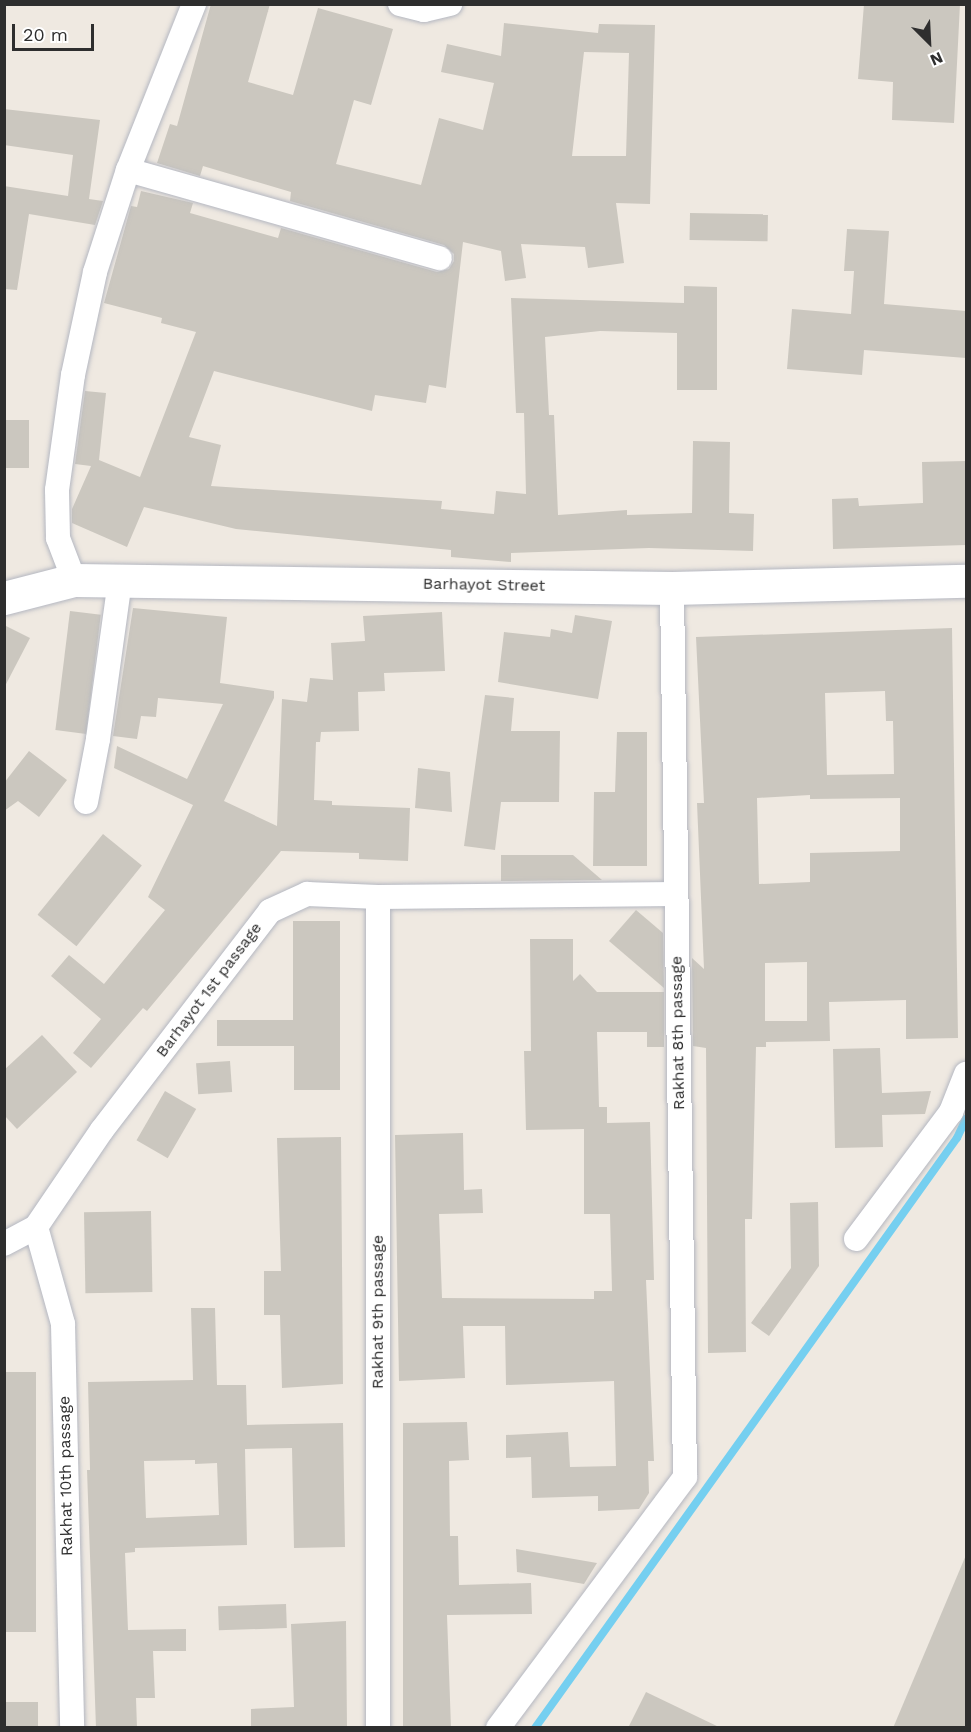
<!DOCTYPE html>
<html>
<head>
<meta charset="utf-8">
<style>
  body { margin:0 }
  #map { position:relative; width:971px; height:1732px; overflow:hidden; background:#efe9e1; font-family:"Work Sans",sans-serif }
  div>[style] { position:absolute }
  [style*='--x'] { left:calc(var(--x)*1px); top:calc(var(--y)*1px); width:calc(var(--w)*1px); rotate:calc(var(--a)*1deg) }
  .stream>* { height:8px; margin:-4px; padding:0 4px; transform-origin:4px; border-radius:4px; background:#75cff0 }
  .building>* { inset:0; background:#cbc7bf; transform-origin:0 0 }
  .roads { filter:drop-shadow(0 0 2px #b4b7c1) drop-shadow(0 0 2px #b4b7c1) }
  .street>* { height:24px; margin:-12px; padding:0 12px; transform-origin:12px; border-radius:12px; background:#fff }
  .secondary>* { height:33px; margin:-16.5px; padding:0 16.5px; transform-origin:16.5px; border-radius:16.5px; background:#fff }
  span { translate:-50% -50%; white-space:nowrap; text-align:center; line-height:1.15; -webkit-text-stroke:5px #fff; paint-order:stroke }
  .street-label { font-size:16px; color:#2e2e2e }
  .frame { position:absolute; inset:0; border:6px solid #2e2e2e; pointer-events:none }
  .north { position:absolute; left:899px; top:12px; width:60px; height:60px; -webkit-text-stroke:4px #fff; paint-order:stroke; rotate:156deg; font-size:16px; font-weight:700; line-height:24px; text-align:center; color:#2e2e2e }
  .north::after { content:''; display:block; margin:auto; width:21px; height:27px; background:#2e2e2e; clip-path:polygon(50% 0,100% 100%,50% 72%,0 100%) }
  .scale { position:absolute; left:12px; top:24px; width:82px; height:27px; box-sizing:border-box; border:3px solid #2e2e2e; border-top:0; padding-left:8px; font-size:18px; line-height:21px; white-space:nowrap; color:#2e2e2e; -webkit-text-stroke:4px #fff; paint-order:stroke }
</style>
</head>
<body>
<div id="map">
  <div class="stream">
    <div style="--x:535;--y:1728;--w:725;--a:-54.43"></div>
    <div style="--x:957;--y:1138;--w:21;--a:-65"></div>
  </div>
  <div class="building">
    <div style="clip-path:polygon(evenodd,211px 4px,270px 4px,248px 82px,293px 95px,318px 8px,393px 29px,371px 105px,354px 100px,336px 164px,421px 185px,439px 118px,483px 130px,494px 83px,441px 72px,447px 44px,501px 56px,504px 23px,598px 33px,599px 24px,655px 25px,650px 204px,616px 203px,624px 263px,588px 268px,585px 247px,521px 244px,526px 278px,505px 281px,501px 251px,463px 242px,446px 388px,429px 385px,426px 403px,375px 395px,372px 411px,214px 371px,189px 437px,221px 445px,211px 486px,442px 501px,441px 509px,494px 514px,496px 491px,526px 494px,524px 413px,516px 413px,511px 298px,684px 303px,684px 286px,717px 287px,717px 390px,677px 390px,677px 333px,600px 331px,545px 337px,549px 415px,554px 415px,558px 515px,627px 510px,627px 515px,692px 513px,693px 441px,730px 442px,729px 513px,754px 514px,753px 551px,649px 548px,511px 553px,511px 562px,451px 557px,451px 550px,236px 529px,144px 507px,127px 547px,72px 523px,72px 509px,91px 466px,75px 464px,85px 391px,106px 393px,99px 460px,140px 477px,196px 332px,161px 323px,162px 318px,104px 303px,131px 206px,137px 207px,141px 191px,193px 203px,190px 213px,278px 238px,281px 228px,437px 272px,449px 269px,454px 261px,454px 254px,444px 245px,290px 201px,291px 192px,203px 166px,200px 176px,157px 163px,170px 124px,177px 126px,211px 4px,584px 52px,629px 53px,626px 156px,572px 156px,584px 52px)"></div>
    <div style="clip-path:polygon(864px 4px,960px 4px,954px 123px,892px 120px,893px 82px,858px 79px)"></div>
    <div style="clip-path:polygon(4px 109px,100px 120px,89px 199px,103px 201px,95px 225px,29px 214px,17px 290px,4px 289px,4px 186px,68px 196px,73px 155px,4px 145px)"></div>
    <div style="left:690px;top:213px;width:78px;height:27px;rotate:1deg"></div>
    <div style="clip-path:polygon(847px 229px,889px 231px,884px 304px,966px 311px,966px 358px,864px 350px,862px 375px,787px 369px,792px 309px,851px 314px,854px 271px,844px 271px)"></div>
    <div style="left:4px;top:420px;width:25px;height:48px"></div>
    <div style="clip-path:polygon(966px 461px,966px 545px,833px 549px,832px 499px,858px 498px,859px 506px,923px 503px,922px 462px)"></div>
    <div style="clip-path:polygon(133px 608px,227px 617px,220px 683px,274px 691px,274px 698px,224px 801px,277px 826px,282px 699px,307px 702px,310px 678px,333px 680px,331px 643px,365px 641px,363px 616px,442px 612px,445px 671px,384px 673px,385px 691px,358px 692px,359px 731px,321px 732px,320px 742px,316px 742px,314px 800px,332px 801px,332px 805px,410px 808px,408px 861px,359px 859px,359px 853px,281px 851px,147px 1011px,143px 1008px,91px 1068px,73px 1053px,101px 1019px,51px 976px,69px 955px,104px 984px,165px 910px,148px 897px,193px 805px,114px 768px,117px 746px,187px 779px,223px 704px,158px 698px,156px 717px,141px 716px,137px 739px,113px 736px)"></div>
    <div style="left:70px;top:611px;width:31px;height:120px;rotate:7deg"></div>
    <div style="clip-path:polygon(575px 615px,612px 621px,598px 699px,498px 682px,504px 632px,550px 637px,551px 629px,572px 633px)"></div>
    <div style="clip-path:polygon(4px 625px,30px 638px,4px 688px)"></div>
    <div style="clip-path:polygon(evenodd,952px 628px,958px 1038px,906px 1039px,906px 1000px,829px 1002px,830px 1041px,766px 1042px,766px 1047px,756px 1047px,752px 1219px,745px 1219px,746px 1352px,708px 1353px,706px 1048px,693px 1046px,692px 958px,704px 969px,697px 803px,704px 803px,696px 637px,952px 628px,885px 691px,886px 721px,893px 721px,894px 774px,827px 775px,825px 693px,885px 691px,952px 628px,810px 795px,810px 799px,900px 798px,900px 851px,810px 853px,810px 882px,759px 884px,757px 798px,810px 795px,952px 628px,807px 962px,807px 1021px,765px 1021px,765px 963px,807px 962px)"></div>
    <div style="clip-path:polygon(485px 695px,514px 698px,511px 731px,560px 731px,559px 802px,501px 802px,495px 850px,464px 846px)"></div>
    <div style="clip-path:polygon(617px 732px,647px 732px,647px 866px,593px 866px,594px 792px,615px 792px)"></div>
    <div style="clip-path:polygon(29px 751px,67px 780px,39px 817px,18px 801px,4px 811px,4px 783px)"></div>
    <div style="clip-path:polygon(418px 768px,450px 772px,452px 812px,415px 808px)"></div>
    <div style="left:103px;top:834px;width:50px;height:104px;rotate:39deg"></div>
    <div style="clip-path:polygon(501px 855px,573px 855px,602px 880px,501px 881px)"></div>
    <div style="clip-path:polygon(636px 910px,663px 933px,664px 988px,609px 941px)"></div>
    <div style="clip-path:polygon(293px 921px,340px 921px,340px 1090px,294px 1090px,294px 1046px,217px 1046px,217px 1020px,293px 1020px)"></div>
    <div style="clip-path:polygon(530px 939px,573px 939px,573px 981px,580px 974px,597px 992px,664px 992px,664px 1047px,647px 1047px,647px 1032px,597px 1032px,599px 1107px,607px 1107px,607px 1123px,650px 1122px,654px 1280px,646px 1280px,654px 1461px,648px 1461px,649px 1493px,639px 1509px,598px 1511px,598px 1496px,532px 1498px,531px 1457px,506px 1458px,506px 1435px,568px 1432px,570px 1467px,616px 1466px,614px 1381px,506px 1385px,505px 1326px,463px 1326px,465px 1378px,399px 1381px,395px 1135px,463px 1133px,464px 1190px,482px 1189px,483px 1213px,439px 1214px,442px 1298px,594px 1299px,594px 1291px,612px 1291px,610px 1214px,584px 1214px,584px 1129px,526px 1130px,524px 1051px,531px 1051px)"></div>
    <div style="clip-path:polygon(42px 1035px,77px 1072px,17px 1129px,4px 1115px,4px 1070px)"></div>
    <div style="clip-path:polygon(880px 1048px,882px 1093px,931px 1091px,925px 1114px,882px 1115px,883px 1147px,835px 1148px,833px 1049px)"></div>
    <div style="left:230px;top:1061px;width:31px;height:34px;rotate:86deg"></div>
    <div style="left:165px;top:1091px;width:36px;height:57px;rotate:30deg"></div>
    <div style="clip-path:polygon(341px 1137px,343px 1384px,282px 1388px,280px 1315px,264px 1315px,264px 1271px,281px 1271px,277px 1138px)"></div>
    <div style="clip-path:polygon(818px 1202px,819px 1266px,769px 1336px,751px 1323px,791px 1268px,790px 1203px)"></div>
    <div style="left:151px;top:1211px;width:81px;height:67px;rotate:89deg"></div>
    <div style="clip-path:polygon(evenodd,191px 1308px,215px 1308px,217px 1385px,246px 1385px,247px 1425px,343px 1423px,345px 1547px,294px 1548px,292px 1448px,245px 1449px,247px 1545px,135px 1548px,135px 1552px,125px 1553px,128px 1630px,186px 1629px,186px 1651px,153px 1651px,155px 1698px,136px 1698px,137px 1728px,96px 1728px,87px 1470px,90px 1470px,88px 1382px,193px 1380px,191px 1308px,195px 1460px,195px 1464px,217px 1463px,219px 1515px,146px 1518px,144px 1461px,195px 1460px)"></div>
    <div style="left:36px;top:1372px;width:260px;height:32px;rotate:90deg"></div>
    <div style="clip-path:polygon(467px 1422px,469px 1460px,449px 1461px,450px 1536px,458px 1536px,459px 1585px,531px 1583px,532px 1614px,447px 1615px,451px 1728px,403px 1728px,403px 1423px)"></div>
    <div style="clip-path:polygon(516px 1549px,597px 1563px,584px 1584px,517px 1572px)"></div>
    <div style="clip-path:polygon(966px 1555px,966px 1728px,893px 1728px)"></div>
    <div style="left:286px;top:1604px;width:24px;height:68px;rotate:88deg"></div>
    <div style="clip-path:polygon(346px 1621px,347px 1728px,251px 1728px,251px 1709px,294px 1707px,291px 1624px)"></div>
    <div style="clip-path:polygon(646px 1692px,721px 1728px,628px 1728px)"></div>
    <div style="left:4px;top:1702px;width:34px;height:26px"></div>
  </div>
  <div class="roads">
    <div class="street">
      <div style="--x:400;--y:4;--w:25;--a:14"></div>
      <div style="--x:424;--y:10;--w:27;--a:-13"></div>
      <div style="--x:128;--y:170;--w:324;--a:15.8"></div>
      <div style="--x:74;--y:580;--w:45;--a:-110.9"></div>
      <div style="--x:58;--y:538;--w:48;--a:-91.2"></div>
      <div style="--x:57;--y:490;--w:116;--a:-82.1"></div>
      <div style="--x:73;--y:375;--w:105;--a:-77.9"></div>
      <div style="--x:95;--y:272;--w:107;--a:-72.1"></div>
      <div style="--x:128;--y:170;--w:179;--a:-68.3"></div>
      <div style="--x:86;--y:802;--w:64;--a:-79.2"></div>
      <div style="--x:98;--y:739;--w:161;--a:-82.1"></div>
      <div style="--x:36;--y:1227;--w:101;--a:74.4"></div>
      <div style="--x:63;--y:1324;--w:404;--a:88.7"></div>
      <div style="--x:856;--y:1239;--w:159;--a:-53.2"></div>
      <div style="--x:951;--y:1112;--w:41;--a:-68.5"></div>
      <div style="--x:4;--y:1244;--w:36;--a:-28"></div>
      <div style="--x:36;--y:1227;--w:117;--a:-55.8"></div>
      <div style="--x:102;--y:1130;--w:276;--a:-52.5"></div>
      <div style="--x:270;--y:911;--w:41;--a:-24.7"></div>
      <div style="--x:307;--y:894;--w:71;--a:2.4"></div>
      <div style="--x:378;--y:897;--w:298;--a:-0.6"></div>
      <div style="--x:378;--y:1728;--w:831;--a:-90"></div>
      <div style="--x:498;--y:1728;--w:313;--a:-53.3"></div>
      <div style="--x:685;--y:1477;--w:889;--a:-90.84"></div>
    </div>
    <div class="secondary">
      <div style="--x:4;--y:598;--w:72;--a:-14.4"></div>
      <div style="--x:74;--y:580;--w:598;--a:0.77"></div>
      <div style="--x:672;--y:588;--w:294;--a:-1.4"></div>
    </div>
  </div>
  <div class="street-label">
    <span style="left:484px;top:585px;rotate:1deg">Barhayot Street</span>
    <span style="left:209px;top:990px;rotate:-53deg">Barhayot 1st passage</span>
    <span style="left:678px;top:1033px;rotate:-91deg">Rakhat 8th passage</span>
    <span style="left:378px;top:1312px;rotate:-90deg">Rakhat 9th passage</span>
    <span style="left:66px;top:1476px;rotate:-91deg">Rakhat 10th passage</span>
  </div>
  <div class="frame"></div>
  <div class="north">N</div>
  <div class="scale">20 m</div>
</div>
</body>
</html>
